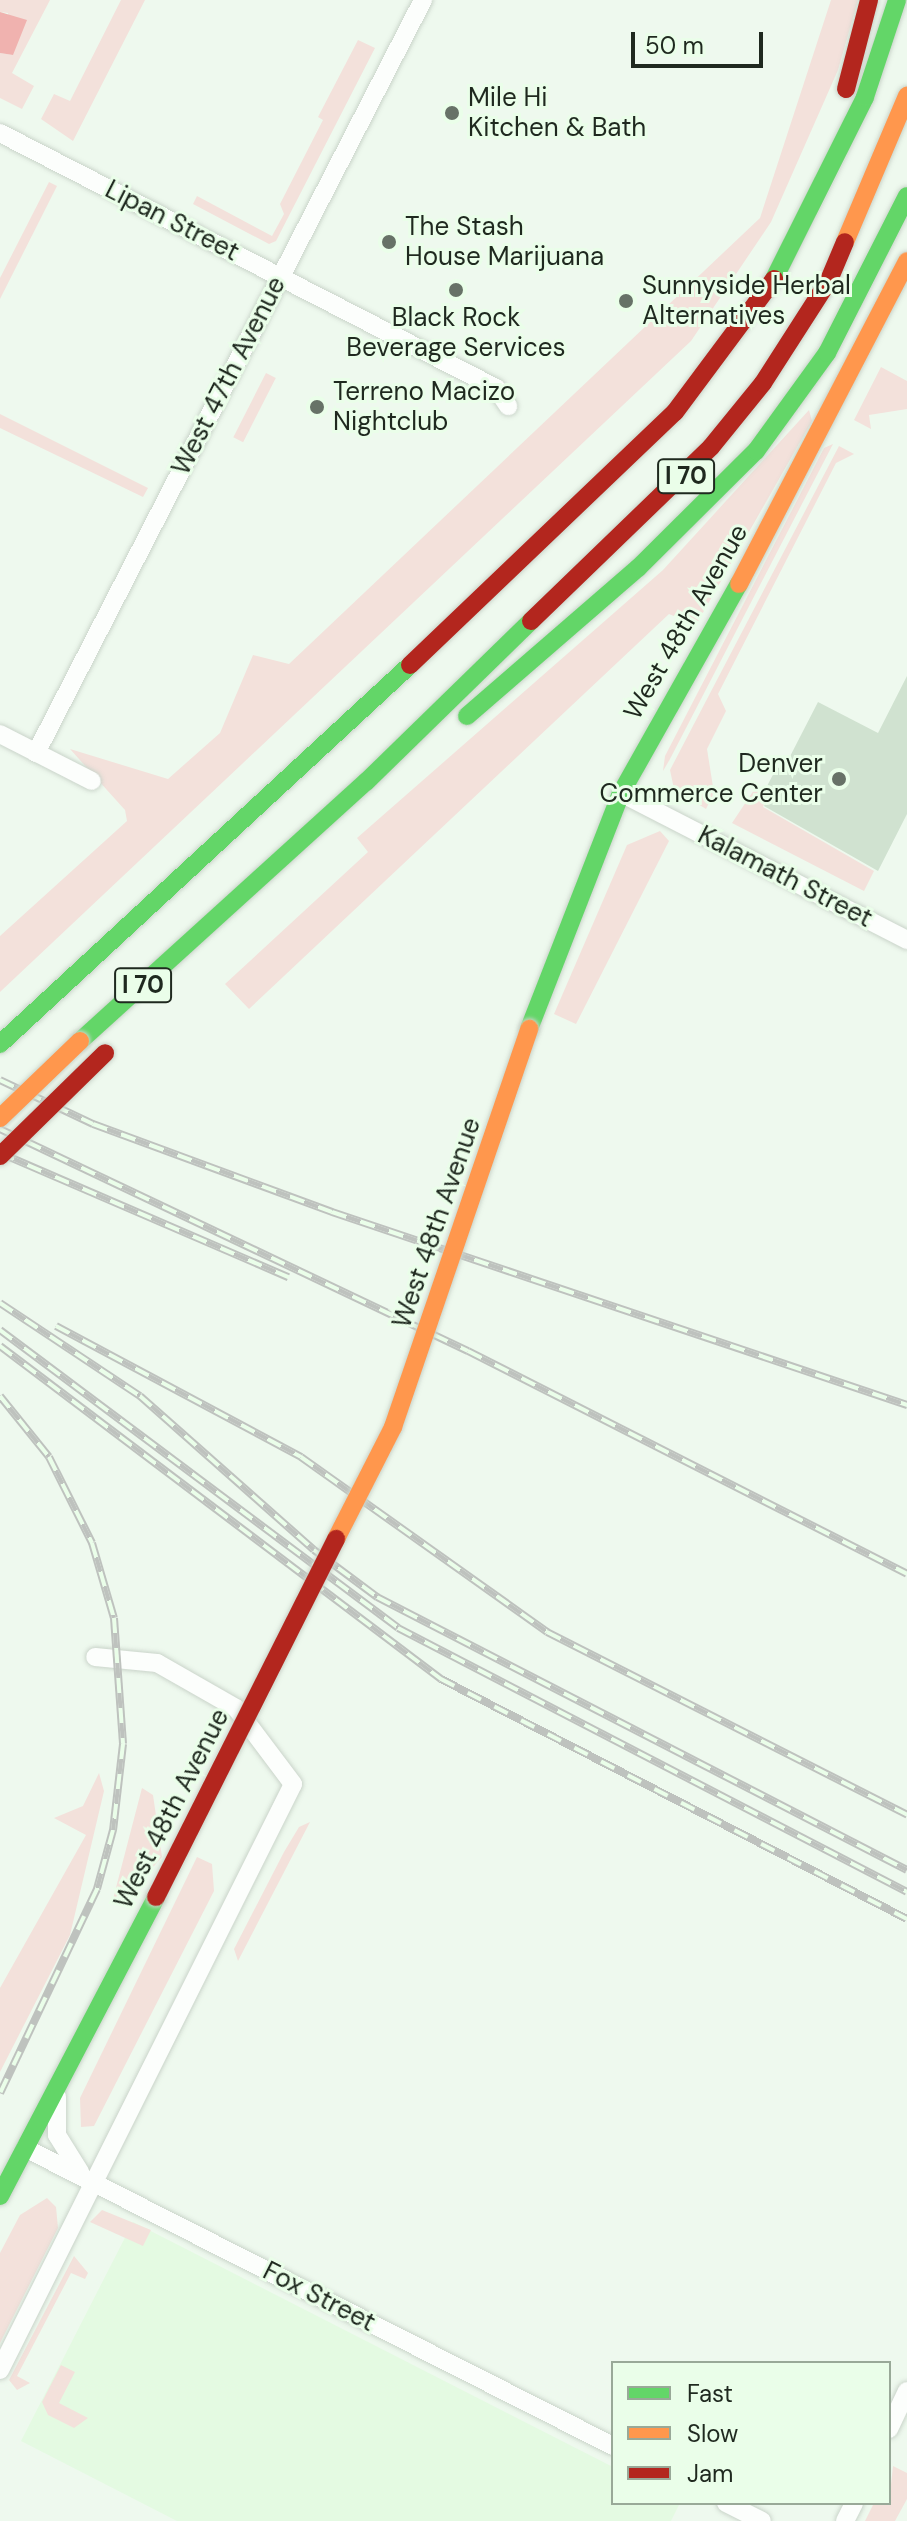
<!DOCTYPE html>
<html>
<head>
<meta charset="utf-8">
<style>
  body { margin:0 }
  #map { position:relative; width:907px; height:2521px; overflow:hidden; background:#eef9ee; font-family:"DM Sans",sans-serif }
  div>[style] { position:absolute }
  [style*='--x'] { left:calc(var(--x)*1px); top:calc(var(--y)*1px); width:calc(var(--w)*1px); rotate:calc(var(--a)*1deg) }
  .built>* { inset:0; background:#e4fae2 }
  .green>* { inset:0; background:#f3e1db; transform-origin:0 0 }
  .water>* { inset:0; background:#f0b2af }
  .building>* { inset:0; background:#d0e2d0 }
  .roads { filter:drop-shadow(0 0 2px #cad4ca) drop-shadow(0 0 2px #cad4ca) }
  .street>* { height:18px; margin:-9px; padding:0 9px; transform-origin:9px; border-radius:9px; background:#fcfefc }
  .fast>* { height:18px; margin:-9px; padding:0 9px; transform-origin:9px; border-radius:9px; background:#63d668 }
  .slow>* { height:18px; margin:-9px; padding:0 9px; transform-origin:9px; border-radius:9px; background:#ff974d }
  .jam>* { height:18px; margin:-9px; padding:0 9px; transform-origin:9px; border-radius:9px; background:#b3261e }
  .rail>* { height:8px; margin-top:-4px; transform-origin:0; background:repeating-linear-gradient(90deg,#eafee9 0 15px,#bec2be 0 30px); box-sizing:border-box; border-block:2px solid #bec2be }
  .bridges { filter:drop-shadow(0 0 2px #cad4ca) drop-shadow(0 0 2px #cad4ca) }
  .slow-bridge>* { height:18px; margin:-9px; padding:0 9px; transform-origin:9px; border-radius:9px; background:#ff974d }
  .jam-bridge>* { height:18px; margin:-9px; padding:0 9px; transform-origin:9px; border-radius:9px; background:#b3261e }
  .dots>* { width:22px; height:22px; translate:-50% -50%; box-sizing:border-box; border:4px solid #eafee9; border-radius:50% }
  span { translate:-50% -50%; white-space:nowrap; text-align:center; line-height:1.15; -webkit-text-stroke:6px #eafee9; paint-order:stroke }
  .shield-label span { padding:2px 6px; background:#eafee9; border:2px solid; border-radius:6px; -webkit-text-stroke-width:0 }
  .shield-label { font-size:24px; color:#1f291f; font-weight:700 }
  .poi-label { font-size:26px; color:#1f291f }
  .left { translate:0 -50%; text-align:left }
  .right { translate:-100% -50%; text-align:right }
  .street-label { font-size:26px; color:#1f291f }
  .legend { position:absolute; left:611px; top:2361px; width:280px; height:144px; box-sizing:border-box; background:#eafee9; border:2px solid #99a998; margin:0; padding:10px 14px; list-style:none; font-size:24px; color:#1f291f }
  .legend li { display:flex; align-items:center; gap:16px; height:40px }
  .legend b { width:40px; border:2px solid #99a998 }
  .scale { position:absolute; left:631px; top:32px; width:132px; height:36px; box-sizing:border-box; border:4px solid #1f291f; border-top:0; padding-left:10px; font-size:24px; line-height:28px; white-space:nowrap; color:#1f291f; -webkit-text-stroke:6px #eafee9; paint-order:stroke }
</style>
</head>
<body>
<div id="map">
  <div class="built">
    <div style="clip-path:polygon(133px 2222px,613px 2467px,613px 2503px,680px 2503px,671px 2521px,177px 2521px,21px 2441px)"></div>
  </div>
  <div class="green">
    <div style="clip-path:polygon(0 0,50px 0,12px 73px,34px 86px,22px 109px,0 98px,0 53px,13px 55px,8px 13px,0 12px)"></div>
    <div style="clip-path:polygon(121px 0,145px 0,73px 141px,41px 119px,54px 94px,70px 101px)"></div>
    <div style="clip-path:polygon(831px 0,858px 0,838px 70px,771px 222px,691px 341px,0 992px,0 936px,127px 821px,125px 810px,70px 749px,168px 779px,220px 733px,253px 655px,289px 664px,760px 218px)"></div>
    <div style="clip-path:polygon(358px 40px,375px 48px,276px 241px,269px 244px,193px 204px,197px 196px,272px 236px,284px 214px,280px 204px,323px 120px,318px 117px)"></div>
    <div style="clip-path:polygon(49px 182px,57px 186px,0 299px,0 278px)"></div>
    <div style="clip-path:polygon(881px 367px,907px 381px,907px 409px,869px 415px,871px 429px,854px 420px)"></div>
    <div style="left:266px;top:373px;width:11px;height:72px;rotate:27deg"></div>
    <div style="clip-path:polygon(809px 410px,812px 421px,696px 625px,669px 614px,249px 1009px,225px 984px,368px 852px,357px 838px,663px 570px)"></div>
    <div style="clip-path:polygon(0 414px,148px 488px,143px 497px,0 428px)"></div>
    <div style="clip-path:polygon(833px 444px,670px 759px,663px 771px,665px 756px,824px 448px)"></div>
    <div style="clip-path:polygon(839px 446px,854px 454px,836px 463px,718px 694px,726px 711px,707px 749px,714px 793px,706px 809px,674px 789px,670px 770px)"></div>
    <div style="clip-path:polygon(756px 787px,769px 793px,763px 807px,874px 871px,864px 891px,732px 823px)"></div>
    <div style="clip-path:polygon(660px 831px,669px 841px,576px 1024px,554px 1014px,627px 845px)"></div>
    <div style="clip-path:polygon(99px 1773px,104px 1791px,70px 1935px,0 2072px,0 1988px,86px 1835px,54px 1818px,83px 1806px)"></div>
    <div style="clip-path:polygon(142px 1788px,153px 1795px,162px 1857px,146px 1875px,128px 1880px,112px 1903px)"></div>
    <div style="clip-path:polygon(310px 1822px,238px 1961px,234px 1949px,284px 1852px,299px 1827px)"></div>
    <div style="clip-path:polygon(197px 1857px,212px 1864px,214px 1891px,94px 2126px,81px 2127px,80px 2098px)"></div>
    <div style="clip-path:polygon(47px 2198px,56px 2207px,58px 2228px,0 2343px,0 2253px,20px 2215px)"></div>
    <div style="clip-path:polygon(102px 2210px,151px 2230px,143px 2246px,90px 2222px)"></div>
    <div style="clip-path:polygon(74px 2256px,88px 2273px,85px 2279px,71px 2273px,17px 2376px,30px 2383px,17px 2390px,9px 2380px)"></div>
    <div style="clip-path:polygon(61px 2365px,75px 2372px,59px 2403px,88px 2418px,74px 2428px,48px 2415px,42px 2402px)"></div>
    <div style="clip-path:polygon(893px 2466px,907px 2473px,907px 2499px,895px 2521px,865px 2521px,874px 2503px,889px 2503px)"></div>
  </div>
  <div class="water">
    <div style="clip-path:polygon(0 12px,27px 20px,13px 55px,0 53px)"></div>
  </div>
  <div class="building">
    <div style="clip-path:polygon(907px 676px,907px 814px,878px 871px,764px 806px,772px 791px,766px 788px,777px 767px,783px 770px,818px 702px,878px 733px)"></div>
  </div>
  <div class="roads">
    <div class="street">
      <div style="--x:0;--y:133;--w:558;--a:27.21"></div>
      <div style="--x:496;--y:388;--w:22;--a:56"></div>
      <div style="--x:0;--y:734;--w:103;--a:27.1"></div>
      <div style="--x:36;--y:753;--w:847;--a:-62.8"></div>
      <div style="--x:621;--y:793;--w:322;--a:27.2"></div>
      <div style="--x:57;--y:2097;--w:38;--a:90"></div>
      <div style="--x:57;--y:2135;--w:44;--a:58.1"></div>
      <div style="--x:25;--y:2148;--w:659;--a:26.88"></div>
      <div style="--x:0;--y:2370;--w:655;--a:-63.43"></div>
      <div style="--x:293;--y:1784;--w:95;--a:-126.9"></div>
      <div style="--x:236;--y:1708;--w:91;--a:-150.3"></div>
      <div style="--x:157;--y:1663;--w:62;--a:-174.5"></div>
      <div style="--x:889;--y:2429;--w:42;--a:-64.7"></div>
      <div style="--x:726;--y:2503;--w:40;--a:26.6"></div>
      <div style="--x:845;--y:2521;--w:20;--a:-63"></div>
    </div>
    <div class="fast">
      <div style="--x:774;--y:279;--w:203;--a:-63.4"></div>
      <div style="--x:865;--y:97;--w:102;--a:-71.7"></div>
      <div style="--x:467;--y:716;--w:226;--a:-40.9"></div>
      <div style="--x:638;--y:568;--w:166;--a:-44.8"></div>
      <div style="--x:756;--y:451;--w:121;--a:-54.1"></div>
      <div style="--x:827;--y:353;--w:176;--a:-63"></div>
      <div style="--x:529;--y:1029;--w:253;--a:-68.7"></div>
      <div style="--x:621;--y:793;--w:240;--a:-60.6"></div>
      <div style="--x:80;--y:1041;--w:386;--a:-42.2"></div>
      <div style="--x:366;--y:782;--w:231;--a:-44.3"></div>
      <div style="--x:0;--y:1044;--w:558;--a:-42.75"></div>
      <div style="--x:0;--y:2196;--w:337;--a:-62.4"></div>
    </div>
    <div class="slow">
      <div style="--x:845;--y:242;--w:159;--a:-67"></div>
      <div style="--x:739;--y:584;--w:364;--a:-62.5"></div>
    </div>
    <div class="jam">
      <div style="--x:846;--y:89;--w:92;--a:-75.5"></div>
      <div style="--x:531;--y:621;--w:250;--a:-44"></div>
      <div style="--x:711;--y:447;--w:82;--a:-50.9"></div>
      <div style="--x:763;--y:383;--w:122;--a:-57.3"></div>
      <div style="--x:829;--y:280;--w:41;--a:-67.2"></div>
      <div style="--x:410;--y:665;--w:366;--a:-43.7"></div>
      <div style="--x:675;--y:412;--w:166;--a:-53.3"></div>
    </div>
  </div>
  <div class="rail">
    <div style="--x:0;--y:1080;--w:103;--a:25.3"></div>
    <div style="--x:93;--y:1124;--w:255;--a:20.2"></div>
    <div style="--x:332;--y:1212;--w:607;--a:18.55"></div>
    <div style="--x:0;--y:1129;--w:518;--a:25.38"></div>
    <div style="--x:468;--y:1351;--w:492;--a:26.9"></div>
    <div style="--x:0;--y:1153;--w:314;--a:23.3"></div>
    <div style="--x:0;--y:1303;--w:168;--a:33.6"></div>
    <div style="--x:140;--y:1396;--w:232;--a:41.5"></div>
    <div style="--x:314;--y:1550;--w:79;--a:36.7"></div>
    <div style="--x:377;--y:1597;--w:596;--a:27.25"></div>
    <div style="--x:56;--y:1326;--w:278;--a:28.1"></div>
    <div style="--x:301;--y:1457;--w:302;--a:35.4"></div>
    <div style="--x:547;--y:1632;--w:404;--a:26.9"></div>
    <div style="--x:0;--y:1330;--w:497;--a:36.8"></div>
    <div style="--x:398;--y:1628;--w:573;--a:27.41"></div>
    <div style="--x:0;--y:1346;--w:553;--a:37.06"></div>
    <div style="--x:441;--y:1679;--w:524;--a:27.25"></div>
    <div style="--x:0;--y:1396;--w:78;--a:51.2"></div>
    <div style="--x:49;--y:1457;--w:96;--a:63.4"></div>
    <div style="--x:92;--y:1543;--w:78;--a:73.7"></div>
    <div style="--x:114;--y:1618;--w:126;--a:85.9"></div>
    <div style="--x:123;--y:1744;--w:87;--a:96.6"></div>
    <div style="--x:113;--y:1830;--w:61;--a:105.2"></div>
    <div style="--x:97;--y:1889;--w:226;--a:115.4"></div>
  </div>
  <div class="bridges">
    <div class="slow-bridge">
      <div style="--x:0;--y:1118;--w:111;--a:-43.9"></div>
      <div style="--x:336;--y:1539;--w:126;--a:-63"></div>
      <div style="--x:393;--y:1427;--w:421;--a:-71.1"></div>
    </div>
    <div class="jam-bridge">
      <div style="--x:0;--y:1156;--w:147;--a:-44.4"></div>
      <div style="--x:156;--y:1897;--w:401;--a:-63.3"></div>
    </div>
  </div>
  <div class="dots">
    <div style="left:452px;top:113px;background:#677267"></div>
    <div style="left:389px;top:242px;background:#677267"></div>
    <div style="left:456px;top:290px;background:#677267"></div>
    <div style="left:626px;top:301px;background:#677267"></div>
    <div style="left:317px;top:407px;background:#677267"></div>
    <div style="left:839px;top:779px;background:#677267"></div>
  </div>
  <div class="shield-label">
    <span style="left:686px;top:476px">I 70</span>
    <span style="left:143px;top:985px">I 70</span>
  </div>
  <div class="poi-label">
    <span class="left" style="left:468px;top:113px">Mile Hi<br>Kitchen &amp; Bath</span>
    <span class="left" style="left:405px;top:242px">The Stash<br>House Marijuana</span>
    <span class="left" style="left:642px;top:301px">Sunnyside Herbal<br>Alternatives</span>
    <span style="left:456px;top:333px">Black Rock<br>Beverage Services</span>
    <span class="left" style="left:333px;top:407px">Terreno Macizo<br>Nightclub</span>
    <span class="right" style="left:823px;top:779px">Denver<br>Commerce Center</span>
  </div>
  <div class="street-label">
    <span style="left:172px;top:221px;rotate:27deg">Lipan Street</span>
    <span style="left:229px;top:376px;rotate:-63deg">West 47th Avenue</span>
    <span style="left:686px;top:622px;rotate:-60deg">West 48th Avenue</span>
    <span style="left:785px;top:877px;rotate:27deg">Kalamath Street</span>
    <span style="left:437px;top:1223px;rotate:-71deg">West 48th Avenue</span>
    <span style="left:172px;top:1809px;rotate:-63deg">West 48th Avenue</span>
    <span style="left:319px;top:2297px;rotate:27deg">Fox Street</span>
  </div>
  <ul class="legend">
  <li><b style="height:10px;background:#63d668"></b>Fast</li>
  <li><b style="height:10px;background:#ff974d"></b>Slow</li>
  <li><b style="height:10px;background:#b3261e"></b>Jam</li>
  </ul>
  <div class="scale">50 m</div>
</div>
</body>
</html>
